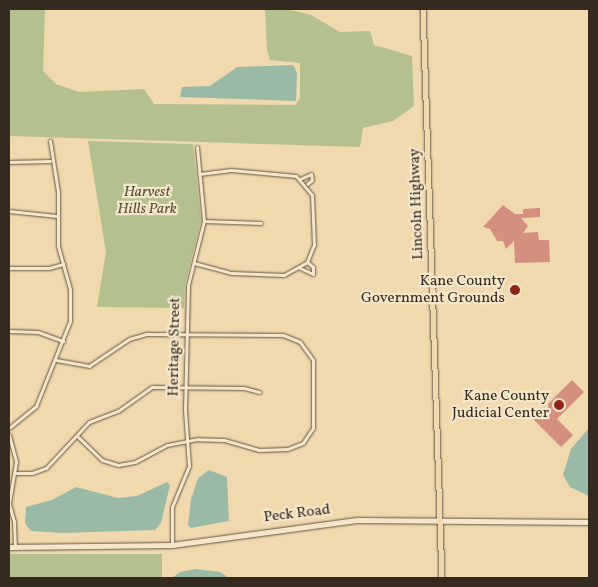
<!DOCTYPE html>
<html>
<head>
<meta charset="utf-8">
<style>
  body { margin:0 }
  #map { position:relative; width:598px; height:587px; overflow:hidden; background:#efd9ad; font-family:Vollkorn,serif }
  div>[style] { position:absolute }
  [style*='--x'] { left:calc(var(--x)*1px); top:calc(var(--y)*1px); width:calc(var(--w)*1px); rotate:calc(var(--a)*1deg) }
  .green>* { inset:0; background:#b4c08e; transform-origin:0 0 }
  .water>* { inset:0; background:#9abaa7 }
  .building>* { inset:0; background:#d48f7f }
  .roads { filter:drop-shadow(0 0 1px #635643) drop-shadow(0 0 1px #635643) }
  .street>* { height:3px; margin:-1.5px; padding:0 1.5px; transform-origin:1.5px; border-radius:1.5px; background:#f5e6ca }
  .secondary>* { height:4.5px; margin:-2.25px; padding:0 2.25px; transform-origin:2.25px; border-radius:2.25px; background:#f5e6ca }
  .primary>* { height:4.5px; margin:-2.25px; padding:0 2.25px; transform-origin:2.25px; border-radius:2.25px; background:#efd9ad }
  .dots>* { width:14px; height:14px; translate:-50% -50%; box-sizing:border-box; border:2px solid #f5e6ca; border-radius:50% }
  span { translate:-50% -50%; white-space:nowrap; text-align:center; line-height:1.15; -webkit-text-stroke:4.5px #f5e6ca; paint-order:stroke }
  .park-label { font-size:15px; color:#54503c; font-style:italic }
  .street-label { font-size:15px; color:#342a20 }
  .poi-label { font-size:15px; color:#342a20 }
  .right { translate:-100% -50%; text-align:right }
  .frame { position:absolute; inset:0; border:10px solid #342a20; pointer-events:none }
</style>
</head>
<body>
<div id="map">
  <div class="green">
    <div style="clip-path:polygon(9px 9px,45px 9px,43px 71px,56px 84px,79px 92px,144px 89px,154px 104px,295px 105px,300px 98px,300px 63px,270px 60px,267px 50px,265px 9px,286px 9px,311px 15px,340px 32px,370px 31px,374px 45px,412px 56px,414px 106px,393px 121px,363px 128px,360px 147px,9px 136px)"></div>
    <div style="clip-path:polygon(88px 141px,193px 144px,201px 221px,185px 284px,184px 308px,97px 307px,106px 252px)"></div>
    <div style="left:9px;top:554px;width:153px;height:24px"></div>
  </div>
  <div class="water">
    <div style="clip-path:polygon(293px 65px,297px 73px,296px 101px,180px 97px,182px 87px,210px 86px,237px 67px)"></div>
    <div style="clip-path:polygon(589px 428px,589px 496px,570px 487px,563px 475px,571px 449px)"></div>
    <div style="clip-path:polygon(209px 470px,227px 477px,229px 521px,191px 528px,188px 525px,191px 499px,198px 478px)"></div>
    <div style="clip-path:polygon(167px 482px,170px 485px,161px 523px,155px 530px,62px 533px,31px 531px,25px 523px,26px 507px,52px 500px,76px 487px,118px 498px,137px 496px)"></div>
    <div style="clip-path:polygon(195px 569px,220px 572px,229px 578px,172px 578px,180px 572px)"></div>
  </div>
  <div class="building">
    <div style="clip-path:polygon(503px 205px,515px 214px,523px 214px,523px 209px,540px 208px,540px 217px,521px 218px,528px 226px,523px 233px,538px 232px,539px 240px,549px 240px,550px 262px,515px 263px,514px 241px,506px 249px,503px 241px,497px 241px,490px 229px,483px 227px)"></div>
    <div style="clip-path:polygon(572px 380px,584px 392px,557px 419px,573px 435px,561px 447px,533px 419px)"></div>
  </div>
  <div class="roads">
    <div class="street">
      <div style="--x:9;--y:162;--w:41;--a:-1.4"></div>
      <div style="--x:300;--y:179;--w:12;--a:-24"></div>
      <div style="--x:311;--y:174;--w:6;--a:81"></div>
      <div style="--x:312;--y:180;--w:6;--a:141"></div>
      <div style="--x:9;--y:211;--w:48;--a:5.9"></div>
      <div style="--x:204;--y:221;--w:57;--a:2"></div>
      <div style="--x:194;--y:263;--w:39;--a:15"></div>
      <div style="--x:232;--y:273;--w:52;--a:2.2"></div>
      <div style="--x:284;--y:275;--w:26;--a:-29"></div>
      <div style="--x:307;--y:262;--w:18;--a:-68"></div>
      <div style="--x:314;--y:245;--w:50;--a:-92.3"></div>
      <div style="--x:312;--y:195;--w:25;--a:-130"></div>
      <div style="--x:296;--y:176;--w:65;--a:-174.7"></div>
      <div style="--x:231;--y:170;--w:32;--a:173"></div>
      <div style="--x:9;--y:268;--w:40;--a:0"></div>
      <div style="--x:49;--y:268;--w:15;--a:-16"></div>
      <div style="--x:300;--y:268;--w:14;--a:25"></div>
      <div style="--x:313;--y:274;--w:7;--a:-90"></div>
      <div style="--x:313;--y:267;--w:8;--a:-140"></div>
      <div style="--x:9;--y:331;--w:29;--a:2"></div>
      <div style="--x:38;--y:332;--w:27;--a:20"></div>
      <div style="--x:56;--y:360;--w:34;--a:10"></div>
      <div style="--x:89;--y:366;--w:48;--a:-34"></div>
      <div style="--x:129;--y:339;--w:19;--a:-16"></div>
      <div style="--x:147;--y:334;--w:136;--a:0.4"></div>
      <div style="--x:283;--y:335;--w:18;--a:22"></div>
      <div style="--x:300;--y:342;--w:22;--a:54"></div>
      <div style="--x:313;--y:360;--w:68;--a:90"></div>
      <div style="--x:313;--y:428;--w:18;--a:124"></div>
      <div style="--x:303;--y:443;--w:17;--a:159"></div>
      <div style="--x:287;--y:449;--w:28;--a:178"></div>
      <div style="--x:259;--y:450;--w:37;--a:-164"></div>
      <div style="--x:223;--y:440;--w:25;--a:-178"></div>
      <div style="--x:198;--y:439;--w:32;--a:169"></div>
      <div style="--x:167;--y:445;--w:36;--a:152"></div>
      <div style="--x:135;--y:462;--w:17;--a:170"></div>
      <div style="--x:118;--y:465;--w:17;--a:-163"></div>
      <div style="--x:102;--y:460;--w:33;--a:-136"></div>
      <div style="--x:9;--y:428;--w:35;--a:-39"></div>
      <div style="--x:36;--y:406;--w:92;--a:-68.2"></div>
      <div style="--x:70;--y:321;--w:32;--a:-90"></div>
      <div style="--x:70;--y:289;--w:45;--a:-105.6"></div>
      <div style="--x:58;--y:246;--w:54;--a:-90"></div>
      <div style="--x:58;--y:192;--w:52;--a:-98.9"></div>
      <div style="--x:9;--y:435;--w:28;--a:75"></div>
      <div style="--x:16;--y:462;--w:42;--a:99.7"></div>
      <div style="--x:16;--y:473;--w:16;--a:0"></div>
      <div style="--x:32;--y:473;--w:15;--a:-20"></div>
      <div style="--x:46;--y:468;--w:63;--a:-46.9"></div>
      <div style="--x:89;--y:422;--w:31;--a:-21"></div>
      <div style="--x:118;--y:411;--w:42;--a:-35.2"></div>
      <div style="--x:152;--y:387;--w:92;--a:0.6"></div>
      <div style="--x:244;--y:388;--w:16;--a:15"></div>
      <div style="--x:9;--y:504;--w:18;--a:74"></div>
      <div style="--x:14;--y:521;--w:26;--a:88"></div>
      <div style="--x:172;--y:545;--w:38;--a:-90"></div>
      <div style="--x:172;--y:507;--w:44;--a:-67.5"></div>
      <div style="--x:189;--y:466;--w:56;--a:-94.1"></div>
      <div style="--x:185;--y:410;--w:125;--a:-88.6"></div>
      <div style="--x:188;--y:285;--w:66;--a:-76"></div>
      <div style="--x:204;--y:221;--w:74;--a:-95.4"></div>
    </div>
    <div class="secondary">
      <div style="--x:9;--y:547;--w:163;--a:-0.7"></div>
      <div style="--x:172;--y:545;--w:188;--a:-7.7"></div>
      <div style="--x:358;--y:520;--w:231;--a:0.5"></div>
    </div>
    <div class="primary">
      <div style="--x:423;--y:9;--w:569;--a:88.09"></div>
    </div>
  </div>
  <div class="dots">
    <div style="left:515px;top:290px;background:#8f2418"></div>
    <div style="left:559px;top:405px;background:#8f2418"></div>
  </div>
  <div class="park-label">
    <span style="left:147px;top:201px">Harvest<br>Hills Park</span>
  </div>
  <div class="street-label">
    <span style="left:417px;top:204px;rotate:-92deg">Lincoln Highway</span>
    <span style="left:175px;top:347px;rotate:-89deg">Heritage Street</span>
    <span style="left:297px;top:514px;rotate:-7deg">Peck Road</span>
  </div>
  <div class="poi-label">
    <span class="right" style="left:505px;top:290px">Kane County<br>Government Grounds</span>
    <span class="right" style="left:549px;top:405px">Kane County<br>Judicial Center</span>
  </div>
  <div class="frame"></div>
</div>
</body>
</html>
